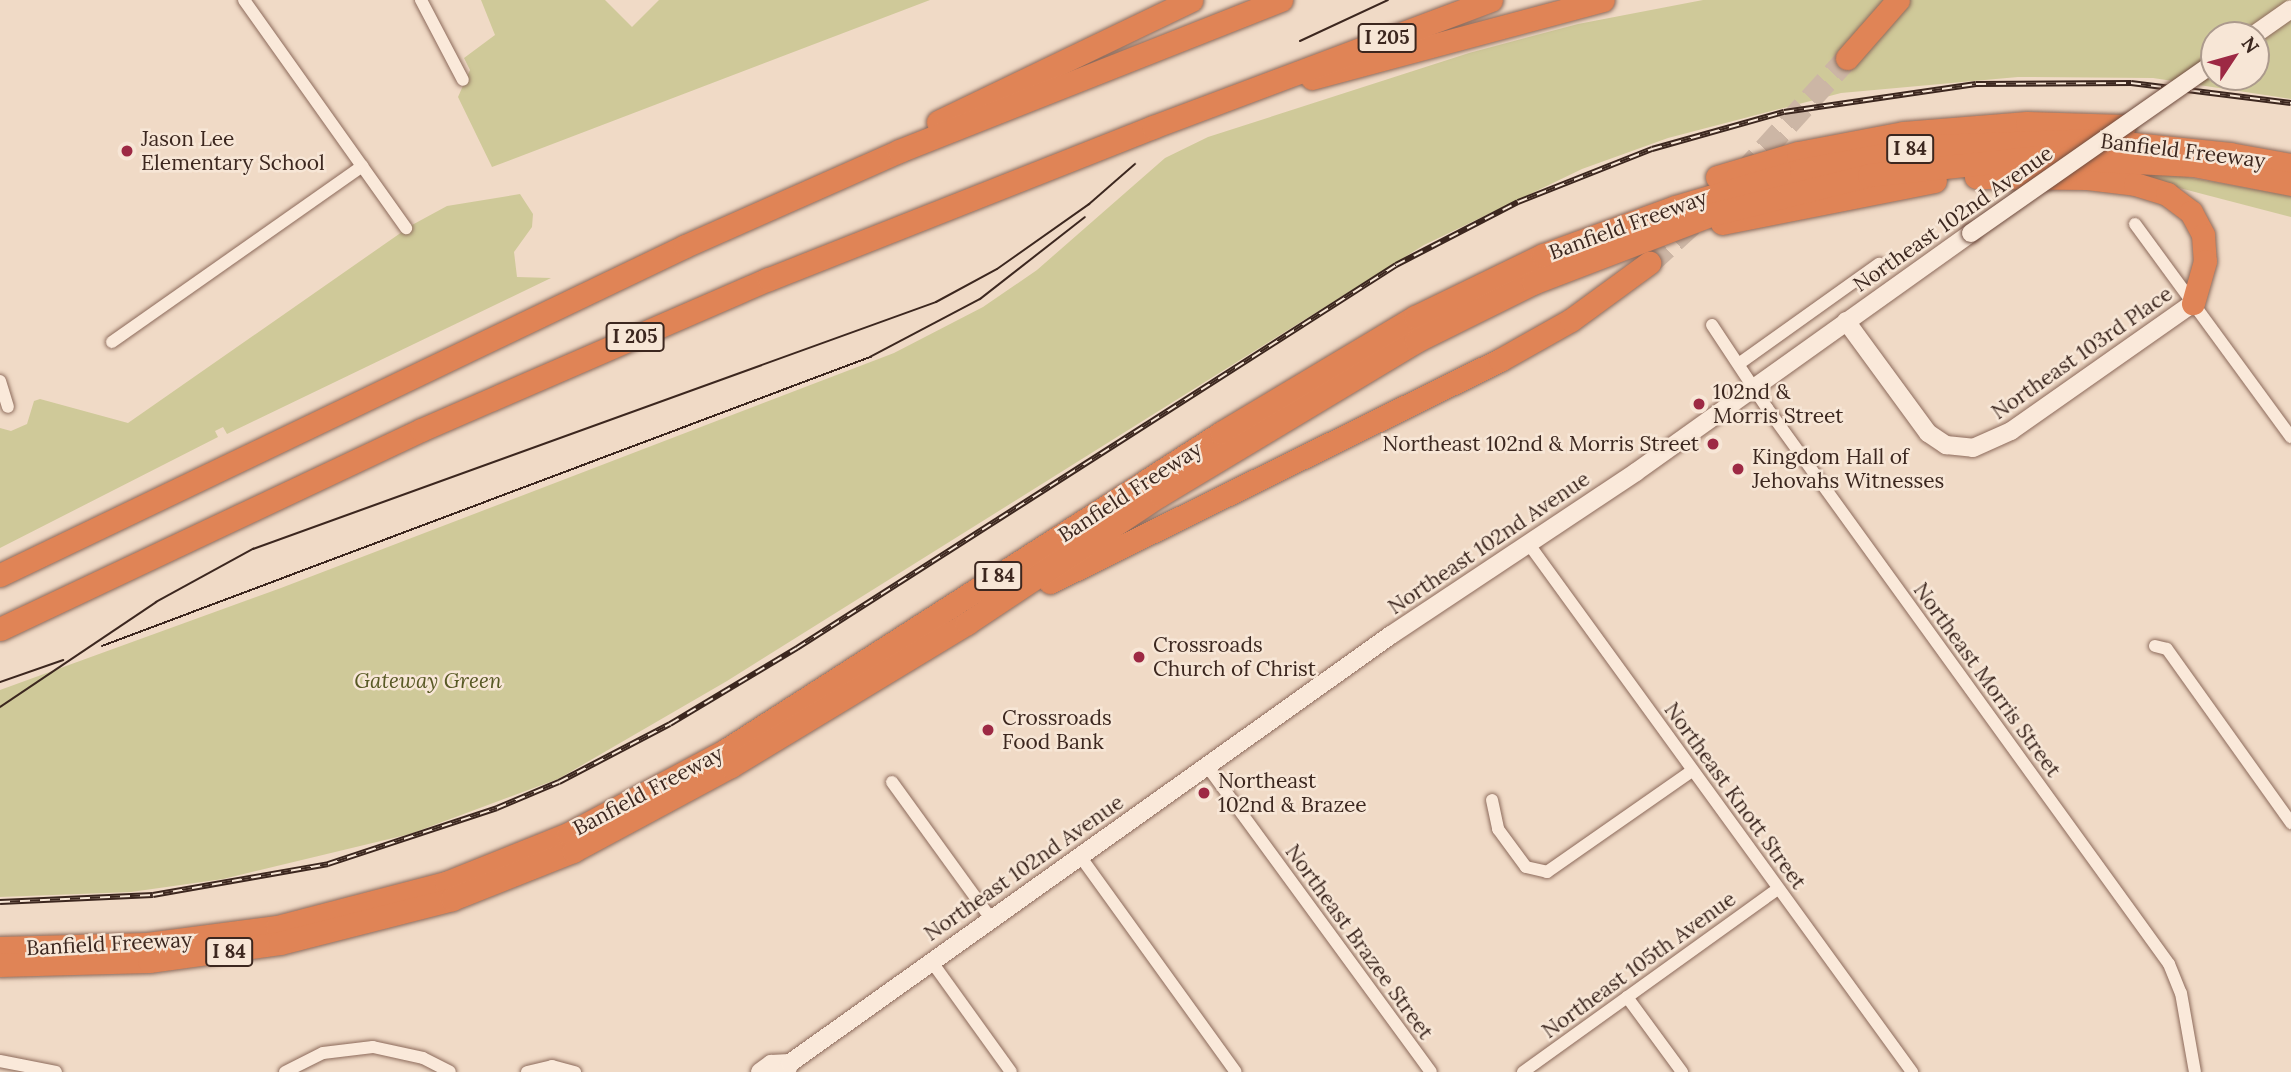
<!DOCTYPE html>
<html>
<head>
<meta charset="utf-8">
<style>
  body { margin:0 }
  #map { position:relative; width:2291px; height:1072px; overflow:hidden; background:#f0dac6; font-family:Lora,serif }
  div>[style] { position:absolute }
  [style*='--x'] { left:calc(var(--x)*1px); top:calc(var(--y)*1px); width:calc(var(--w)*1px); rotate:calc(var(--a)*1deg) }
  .green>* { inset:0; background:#cfc999 }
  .highway-tunnel>* { height:23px; margin-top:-11.5px; transform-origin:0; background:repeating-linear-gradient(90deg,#ccb6a5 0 23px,transparent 0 34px) }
  .roads { filter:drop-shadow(0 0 2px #8c6a5b) drop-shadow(0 0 2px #8c6a5b) }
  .street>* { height:12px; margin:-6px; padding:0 6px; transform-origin:6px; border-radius:6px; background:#fae9da }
  .secondary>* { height:18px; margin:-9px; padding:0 9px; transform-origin:9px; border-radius:9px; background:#fae9da }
  .highway>* { height:23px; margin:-11.5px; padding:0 11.5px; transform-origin:11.5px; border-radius:11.5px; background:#e08456 }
  .tram>* { height:2px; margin:-1px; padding:0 1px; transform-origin:1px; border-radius:1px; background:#3c271f }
  .rail>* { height:6px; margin-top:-3px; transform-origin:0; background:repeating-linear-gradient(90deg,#f7e6d6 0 10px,#3c271f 0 20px); box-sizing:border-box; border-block:2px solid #3c271f }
  .bridges { filter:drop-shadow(0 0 2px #6e4b3e) drop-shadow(0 0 2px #6e4b3e) }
  .secondary-bridge>* { height:18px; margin:-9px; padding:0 9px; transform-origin:9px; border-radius:9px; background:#fae9da }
  .dots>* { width:19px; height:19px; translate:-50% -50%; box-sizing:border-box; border:4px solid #f7e6d6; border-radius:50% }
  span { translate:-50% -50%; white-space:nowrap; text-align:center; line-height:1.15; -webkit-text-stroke:5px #f7e6d6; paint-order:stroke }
  .shield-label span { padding:2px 5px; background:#f7e6d6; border:2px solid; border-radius:5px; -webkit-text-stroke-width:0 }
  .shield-label { font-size:19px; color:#3c271f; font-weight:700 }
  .poi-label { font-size:21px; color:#3c271f }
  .left { translate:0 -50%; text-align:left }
  .right { translate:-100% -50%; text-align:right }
  .street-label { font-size:21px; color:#3c271f }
  .park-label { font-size:21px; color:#585925; font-style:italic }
  .north { position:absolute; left:2200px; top:21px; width:70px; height:70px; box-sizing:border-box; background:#f7e6d6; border:2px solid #ac9a8d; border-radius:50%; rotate:54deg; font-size:19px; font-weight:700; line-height:28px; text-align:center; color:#3c271f }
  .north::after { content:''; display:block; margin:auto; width:24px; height:32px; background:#9d2944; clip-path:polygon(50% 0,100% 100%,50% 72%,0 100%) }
</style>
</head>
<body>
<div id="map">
  <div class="green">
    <div style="clip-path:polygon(481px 0,605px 0,632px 27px,659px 0,930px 0,492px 167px,458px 97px,470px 70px,464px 58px,495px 35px)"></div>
    <div style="clip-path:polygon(evenodd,1703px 0,2291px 0,2291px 99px,2153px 78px,2018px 77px,1841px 93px,1668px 138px,1582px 169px,1424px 245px,727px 681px,558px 779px,410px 834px,223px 879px,131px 892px,0 897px,0 690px,281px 588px,894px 353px,983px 307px,1037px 270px,1165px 158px,1208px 137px,1469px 53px,1578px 24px,1703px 0,2214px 35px,2256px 35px,2256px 77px,2214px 77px,2214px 35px)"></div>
    <div style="clip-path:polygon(2105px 162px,2291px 196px,2291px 217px,2145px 179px)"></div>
    <div style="clip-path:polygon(520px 194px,533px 214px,532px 227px,514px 252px,517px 277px,551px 278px,227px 434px,223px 427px,215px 431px,218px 437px,0 548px,0 428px,11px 431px,27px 424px,34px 401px,40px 399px,128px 423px,412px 225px,447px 206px)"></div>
  </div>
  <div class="highway-tunnel">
    <div style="--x:1742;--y:174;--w:156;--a:-47.8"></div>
    <div style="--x:1649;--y:263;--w:59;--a:-42.3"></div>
  </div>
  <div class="roads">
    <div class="street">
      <div style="--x:244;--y:0;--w:280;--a:54.6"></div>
      <div style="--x:421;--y:0;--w:90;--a:62.3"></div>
      <div style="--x:2135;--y:224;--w:264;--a:53.8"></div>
      <div style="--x:1712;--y:325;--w:100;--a:56.5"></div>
      <div style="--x:1767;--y:408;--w:686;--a:54.13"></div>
      <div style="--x:2169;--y:964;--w:31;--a:68"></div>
      <div style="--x:2181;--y:993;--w:80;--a:80"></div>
      <div style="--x:112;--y:342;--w:306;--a:-35.1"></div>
      <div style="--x:1740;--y:363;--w:171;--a:-35.5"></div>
      <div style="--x:0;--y:381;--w:27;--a:73"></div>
      <div style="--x:1528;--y:543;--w:654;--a:54.02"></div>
      <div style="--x:2155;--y:646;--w:12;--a:14"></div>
      <div style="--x:2167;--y:649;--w:214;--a:54.5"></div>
      <div style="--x:1207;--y:766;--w:379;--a:53.8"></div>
      <div style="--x:892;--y:782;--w:169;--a:54.1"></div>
      <div style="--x:1492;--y:800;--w:30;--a:78"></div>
      <div style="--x:1498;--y:829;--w:47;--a:53.6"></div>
      <div style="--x:1526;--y:867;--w:22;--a:13"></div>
      <div style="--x:1547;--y:872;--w:177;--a:-34.9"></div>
      <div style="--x:1080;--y:856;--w:266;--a:54.2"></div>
      <div style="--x:932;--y:962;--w:135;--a:54.3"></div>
      <div style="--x:1627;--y:997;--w:93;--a:53.7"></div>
      <div style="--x:0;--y:1061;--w:57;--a:11.1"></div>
      <div style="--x:285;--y:1072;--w:42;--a:-26.6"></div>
      <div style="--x:323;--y:1053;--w:50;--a:-6.8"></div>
      <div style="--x:373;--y:1047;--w:51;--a:12.4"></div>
      <div style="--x:423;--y:1058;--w:30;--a:27"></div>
      <div style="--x:527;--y:1072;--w:26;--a:-13"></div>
      <div style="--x:552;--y:1066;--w:24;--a:15"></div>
      <div style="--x:1523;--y:1072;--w:314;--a:-35.7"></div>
    </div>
    <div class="secondary">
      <div style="--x:2254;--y:35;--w:45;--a:-35.1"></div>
      <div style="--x:1846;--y:321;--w:139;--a:53.8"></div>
      <div style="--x:1928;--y:433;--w:22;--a:34"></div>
      <div style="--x:1946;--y:445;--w:27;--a:6"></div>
      <div style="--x:1973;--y:448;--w:42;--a:-24.1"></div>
      <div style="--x:2011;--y:431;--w:223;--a:-35.1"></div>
      <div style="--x:760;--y:1072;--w:14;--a:-36"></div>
      <div style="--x:771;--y:1064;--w:19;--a:-3"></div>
      <div style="--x:786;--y:1072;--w:10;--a:-66"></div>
      <div style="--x:790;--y:1063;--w:738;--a:-35.46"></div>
      <div style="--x:1391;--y:635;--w:294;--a:-33.6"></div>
      <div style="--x:1636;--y:472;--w:412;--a:-35.5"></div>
    </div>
    <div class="highway">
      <div style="--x:1847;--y:58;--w:77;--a:-48.7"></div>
      <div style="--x:1312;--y:78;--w:301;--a:-15"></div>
      <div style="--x:938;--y:122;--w:281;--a:-25.7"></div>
      <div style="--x:1717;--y:177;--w:84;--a:-16.5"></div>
      <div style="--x:1798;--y:153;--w:107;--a:-10.8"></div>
      <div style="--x:1903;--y:133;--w:124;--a:-4.6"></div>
      <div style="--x:2027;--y:123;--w:97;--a:1.8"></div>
      <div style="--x:1976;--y:177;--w:111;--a:0.5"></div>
      <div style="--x:2087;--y:178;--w:48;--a:7.1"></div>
      <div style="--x:2135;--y:184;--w:34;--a:17"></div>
      <div style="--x:2167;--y:194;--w:30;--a:37"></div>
      <div style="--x:2191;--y:212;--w:26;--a:62"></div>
      <div style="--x:2203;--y:235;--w:26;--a:86"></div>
      <div style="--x:2205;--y:261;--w:44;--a:105.9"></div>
      <div style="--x:1722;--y:223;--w:217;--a:-11.2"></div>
      <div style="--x:0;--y:575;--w:760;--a:-25.65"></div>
      <div style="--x:685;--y:246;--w:234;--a:-23.9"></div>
      <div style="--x:899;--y:151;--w:411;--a:-21.6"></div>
      <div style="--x:1050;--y:582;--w:502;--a:-26.26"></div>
      <div style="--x:1500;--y:360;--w:81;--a:-29.4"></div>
      <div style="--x:1571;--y:320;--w:97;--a:-36.2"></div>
      <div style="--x:0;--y:629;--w:466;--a:-25.3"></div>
      <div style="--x:421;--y:430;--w:379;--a:-23.5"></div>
      <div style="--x:769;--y:279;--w:413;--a:-21.6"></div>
      <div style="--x:1153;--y:127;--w:361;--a:-20.6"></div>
      <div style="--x:0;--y:948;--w:147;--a:-1.6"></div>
      <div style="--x:147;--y:944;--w:131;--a:-7.5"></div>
      <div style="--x:277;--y:927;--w:175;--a:-14.6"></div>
      <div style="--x:446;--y:883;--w:131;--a:-21.9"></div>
      <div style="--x:568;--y:834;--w:175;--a:-27.9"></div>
      <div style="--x:723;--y:752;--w:591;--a:-32.64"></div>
      <div style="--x:1221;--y:433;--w:226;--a:-30.9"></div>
      <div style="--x:1415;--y:317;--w:142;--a:-25.8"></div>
      <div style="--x:1543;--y:255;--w:140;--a:-20"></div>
      <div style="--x:1675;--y:207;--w:131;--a:-16.4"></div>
      <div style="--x:1801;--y:170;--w:133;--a:-10.4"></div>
      <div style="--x:1932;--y:146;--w:163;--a:-2.1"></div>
      <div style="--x:2095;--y:140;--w:136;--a:5.9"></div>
      <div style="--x:2230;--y:154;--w:62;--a:10.2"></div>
      <div style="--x:0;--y:965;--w:149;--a:-1.5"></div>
      <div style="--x:149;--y:961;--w:132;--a:-7.8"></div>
      <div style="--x:280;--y:943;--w:178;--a:-14.3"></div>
      <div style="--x:452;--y:899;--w:130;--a:-21.6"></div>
      <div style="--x:573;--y:851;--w:179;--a:-28.3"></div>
      <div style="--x:731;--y:766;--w:276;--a:-31.2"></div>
      <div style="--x:967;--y:623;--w:232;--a:-33.6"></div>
      <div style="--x:1160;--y:495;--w:299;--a:-31"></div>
      <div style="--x:1416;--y:341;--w:131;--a:-26.4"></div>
      <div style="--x:1533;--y:283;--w:193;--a:-21"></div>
      <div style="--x:1713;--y:214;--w:161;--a:-14"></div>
      <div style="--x:1869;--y:175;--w:172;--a:-6"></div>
      <div style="--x:2040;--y:157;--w:153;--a:3"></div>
      <div style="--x:2193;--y:165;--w:100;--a:11"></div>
    </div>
  </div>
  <div class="tram">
    <div style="--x:1300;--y:41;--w:97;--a:-25"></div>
    <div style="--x:102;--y:646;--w:821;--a:-20.62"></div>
    <div style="--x:870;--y:357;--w:124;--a:-27.8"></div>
    <div style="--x:980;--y:299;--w:133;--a:-38"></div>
    <div style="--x:0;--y:682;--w:67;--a:-19.2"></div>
    <div style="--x:0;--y:707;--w:188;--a:-33.9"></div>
    <div style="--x:156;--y:602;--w:111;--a:-28.7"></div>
    <div style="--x:253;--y:549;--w:726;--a:-19.88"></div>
    <div style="--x:936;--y:302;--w:69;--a:-28.4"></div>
    <div style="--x:997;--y:269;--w:113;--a:-35.2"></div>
    <div style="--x:1089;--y:204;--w:61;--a:-41"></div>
  </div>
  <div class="rail">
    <div style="--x:0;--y:902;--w:153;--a:-2.6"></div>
    <div style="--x:153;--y:895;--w:178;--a:-10"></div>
    <div style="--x:328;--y:864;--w:178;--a:-18.3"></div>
    <div style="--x:497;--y:808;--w:67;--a:-22.8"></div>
    <div style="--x:559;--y:782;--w:125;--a:-27.6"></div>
    <div style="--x:670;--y:724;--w:148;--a:-30.9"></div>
    <div style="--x:797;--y:648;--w:711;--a:-32.59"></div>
    <div style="--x:1396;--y:265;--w:137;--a:-27.3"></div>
    <div style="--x:1518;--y:202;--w:144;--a:-21.6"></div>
    <div style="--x:1652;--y:149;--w:137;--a:-15.7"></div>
    <div style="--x:1784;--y:112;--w:194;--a:-8.3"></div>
    <div style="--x:1976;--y:84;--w:155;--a:-0.4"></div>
    <div style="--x:2131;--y:83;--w:161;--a:7.1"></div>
  </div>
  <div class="bridges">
    <div class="secondary-bridge">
      <div style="--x:1971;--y:233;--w:297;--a:-35"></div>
    </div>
  </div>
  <div class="dots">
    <div style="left:127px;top:151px;background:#9d2944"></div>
    <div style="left:1699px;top:404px;background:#9d2944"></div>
    <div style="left:1713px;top:444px;background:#9d2944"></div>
    <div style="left:1738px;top:469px;background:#9d2944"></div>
    <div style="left:1139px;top:657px;background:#9d2944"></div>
    <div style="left:988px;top:730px;background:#9d2944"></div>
    <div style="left:1204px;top:793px;background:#9d2944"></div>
  </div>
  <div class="shield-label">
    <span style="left:1387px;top:38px">I 205</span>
    <span style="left:1910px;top:149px">I 84</span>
    <span style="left:635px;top:337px">I 205</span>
    <span style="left:998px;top:576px">I 84</span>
    <span style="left:229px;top:952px">I 84</span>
  </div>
  <div class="poi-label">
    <span class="left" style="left:141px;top:151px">Jason Lee<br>Elementary School</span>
    <span class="left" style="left:1713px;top:404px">102nd &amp;<br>Morris Street</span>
    <span class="right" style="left:1699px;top:444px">Northeast 102nd &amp; Morris Street</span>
    <span class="left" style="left:1752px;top:469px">Kingdom Hall of<br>Jehovahs Witnesses</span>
    <span class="left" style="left:1153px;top:657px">Crossroads<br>Church of Christ</span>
    <span class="left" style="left:1002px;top:730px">Crossroads<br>Food Bank</span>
    <span class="left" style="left:1218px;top:793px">Northeast<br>102nd &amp; Brazee</span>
  </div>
  <div class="street-label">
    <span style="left:2183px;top:151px;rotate:7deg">Banfield Freeway</span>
    <span style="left:1953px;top:219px;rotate:-35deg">Northeast 102nd Avenue</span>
    <span style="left:1628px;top:225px;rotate:-20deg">Banfield Freeway</span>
    <span style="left:2082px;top:353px;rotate:-35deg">Northeast 103rd Place</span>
    <span style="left:1130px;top:492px;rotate:-33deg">Banfield Freeway</span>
    <span style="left:1489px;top:543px;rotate:-34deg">Northeast 102nd Avenue</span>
    <span style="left:1987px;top:680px;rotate:54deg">Northeast Morris Street</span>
    <span style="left:648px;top:791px;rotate:-28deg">Banfield Freeway</span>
    <span style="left:1735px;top:796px;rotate:54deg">Northeast Knott Street</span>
    <span style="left:1024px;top:868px;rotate:-35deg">Northeast 102nd Avenue</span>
    <span style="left:1359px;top:942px;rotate:54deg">Northeast Brazee Street</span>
    <span style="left:109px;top:944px;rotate:-3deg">Banfield Freeway</span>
    <span style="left:1639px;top:965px;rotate:-36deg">Northeast 105th Avenue</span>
  </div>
  <div class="park-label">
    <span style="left:428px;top:681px">Gateway Green</span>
  </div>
  <div class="north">N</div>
</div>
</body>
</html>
